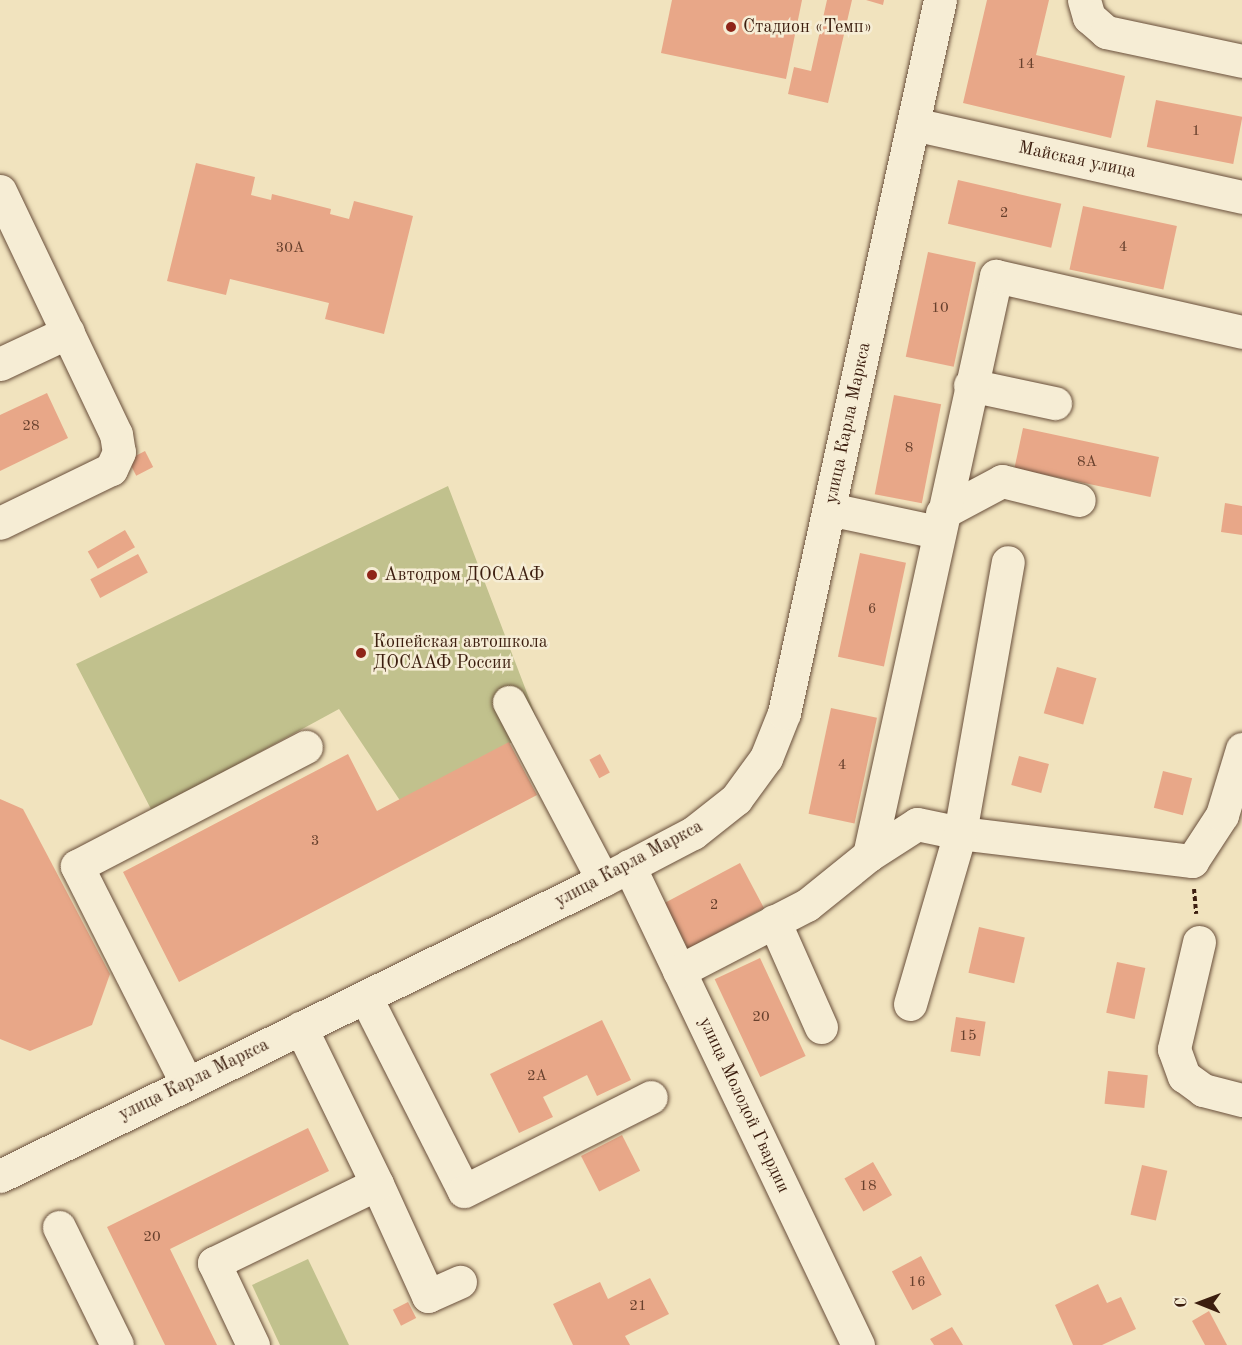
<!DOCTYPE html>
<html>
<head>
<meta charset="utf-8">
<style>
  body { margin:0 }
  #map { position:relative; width:1242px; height:1345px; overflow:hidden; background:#f1e3be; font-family:"Old Standard TT",serif }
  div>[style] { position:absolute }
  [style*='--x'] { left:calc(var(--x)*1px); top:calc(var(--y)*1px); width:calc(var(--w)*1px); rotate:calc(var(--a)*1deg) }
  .green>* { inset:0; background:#c1c18d }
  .building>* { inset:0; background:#e8a788; transform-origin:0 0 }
  .path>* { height:4px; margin-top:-2px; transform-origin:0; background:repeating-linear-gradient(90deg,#3c1e0f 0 4.5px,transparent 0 7.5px) }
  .roads { filter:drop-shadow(0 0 2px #694f3b) drop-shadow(0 0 2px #694f3b) }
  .minor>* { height:33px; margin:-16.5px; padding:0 16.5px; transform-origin:16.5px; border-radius:16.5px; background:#f6edd5 }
  .dots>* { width:16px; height:16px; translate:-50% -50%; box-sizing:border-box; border:3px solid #f6edd5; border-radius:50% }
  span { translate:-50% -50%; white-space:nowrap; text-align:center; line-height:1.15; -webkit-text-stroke:5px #f6edd5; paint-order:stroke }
  .number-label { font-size:15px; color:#67402d }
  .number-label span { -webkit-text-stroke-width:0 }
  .poi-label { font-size:18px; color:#3c1e0f }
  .left { translate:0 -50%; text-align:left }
  .street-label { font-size:18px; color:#3c1e0f }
  .north { position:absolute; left:1170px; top:1273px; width:60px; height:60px; -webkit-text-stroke:4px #f6edd5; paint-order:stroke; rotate:271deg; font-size:16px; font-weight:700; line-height:24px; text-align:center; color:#3c1e0f }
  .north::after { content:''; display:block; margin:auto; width:21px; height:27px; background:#3c1e0f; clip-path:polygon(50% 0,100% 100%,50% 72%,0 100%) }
</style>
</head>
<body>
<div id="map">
  <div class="green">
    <div style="clip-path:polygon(448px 486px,540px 727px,401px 802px,339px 709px,152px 811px,76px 664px)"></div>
    <div style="clip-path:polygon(308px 1259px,349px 1345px,280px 1345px,252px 1285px)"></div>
  </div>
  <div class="building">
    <div style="clip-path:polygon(672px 0,802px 0,786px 79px,661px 53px)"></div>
    <div style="clip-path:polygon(827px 0,852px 0,828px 103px,788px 94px,794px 67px,811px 71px)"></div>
    <div style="clip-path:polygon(866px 0,884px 0,883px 5px)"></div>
    <div style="clip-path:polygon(987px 0,1049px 0,1036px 55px,1125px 76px,1111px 138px,963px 103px)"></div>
    <div style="left:1156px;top:100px;width:88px;height:48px;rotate:11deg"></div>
    <div style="clip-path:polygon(196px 163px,255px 177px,251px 195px,271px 200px,272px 194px,331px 209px,330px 214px,349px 219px,354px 201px,413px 216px,384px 334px,325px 319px,329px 303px,230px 279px,226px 295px,167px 281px)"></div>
    <div style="left:958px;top:180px;width:106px;height:45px;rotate:13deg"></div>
    <div style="left:1083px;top:206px;width:96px;height:65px;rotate:12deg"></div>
    <div style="left:928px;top:252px;width:49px;height:107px;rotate:12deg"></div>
    <div style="clip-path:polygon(47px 393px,68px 438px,0 471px,0 415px)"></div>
    <div style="left:894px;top:395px;width:48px;height:101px;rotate:11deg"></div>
    <div style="left:1023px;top:428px;width:139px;height:41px;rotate:12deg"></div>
    <div style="left:145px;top:451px;width:18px;height:19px;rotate:63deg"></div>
    <div style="clip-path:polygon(1225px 503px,1242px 506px,1242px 535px,1221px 532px)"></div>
    <div style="left:125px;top:530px;width:20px;height:43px;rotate:60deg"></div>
    <div style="left:860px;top:553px;width:47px;height:106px;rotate:12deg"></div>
    <div style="left:138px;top:554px;width:21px;height:54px;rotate:62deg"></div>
    <div style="left:1057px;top:667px;width:41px;height:48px;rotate:16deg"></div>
    <div style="left:831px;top:708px;width:47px;height:108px;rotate:12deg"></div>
    <div style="clip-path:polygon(509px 742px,537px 795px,179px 982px,123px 872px,348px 754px,377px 811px)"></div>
    <div style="left:600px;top:754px;width:21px;height:12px;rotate:62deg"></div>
    <div style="left:1019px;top:756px;width:31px;height:30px;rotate:15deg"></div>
    <div style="left:1163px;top:771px;width:30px;height:38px;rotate:14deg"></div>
    <div style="clip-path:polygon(0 799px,23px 809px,110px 974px,92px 1025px,30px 1051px,0 1039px)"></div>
    <div style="left:740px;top:863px;width:51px;height:86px;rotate:62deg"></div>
    <div style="left:979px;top:927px;width:47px;height:47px;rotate:13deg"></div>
    <div style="left:760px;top:958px;width:108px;height:50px;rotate:65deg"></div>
    <div style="left:1117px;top:962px;width:29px;height:52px;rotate:12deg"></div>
    <div style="left:956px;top:1017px;width:30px;height:35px;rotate:9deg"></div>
    <div style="clip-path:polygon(602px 1020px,631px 1080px,597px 1096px,587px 1075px,543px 1097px,553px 1117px,519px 1133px,490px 1074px)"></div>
    <div style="left:1108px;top:1071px;width:40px;height:33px;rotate:6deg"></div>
    <div style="clip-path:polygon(308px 1128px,329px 1171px,170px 1249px,217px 1345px,165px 1345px,107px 1227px)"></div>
    <div style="left:622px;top:1135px;width:40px;height:46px;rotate:63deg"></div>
    <div style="left:873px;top:1162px;width:38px;height:33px;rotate:60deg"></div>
    <div style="left:1142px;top:1165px;width:26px;height:51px;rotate:13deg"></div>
    <div style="left:921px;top:1256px;width:44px;height:33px;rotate:62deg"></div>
    <div style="clip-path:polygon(650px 1278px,669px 1314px,625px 1336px,630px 1345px,573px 1345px,553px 1304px,600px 1282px,608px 1299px)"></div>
    <div style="clip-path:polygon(1098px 1284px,1107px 1303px,1121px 1297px,1136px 1329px,1102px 1345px,1073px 1345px,1055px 1305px)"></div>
    <div style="left:408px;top:1302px;width:18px;height:17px;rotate:63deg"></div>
    <div style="clip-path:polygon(1209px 1311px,1227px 1345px,1205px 1345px,1192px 1321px)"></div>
    <div style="clip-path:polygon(952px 1327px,963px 1345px,934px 1345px,930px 1339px)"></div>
  </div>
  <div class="path">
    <div style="--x:1194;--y:889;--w:25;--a:85"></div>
  </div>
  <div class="roads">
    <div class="minor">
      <div style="--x:1084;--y:0;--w:18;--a:74"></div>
      <div style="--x:1089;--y:17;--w:23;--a:41"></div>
      <div style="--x:1106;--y:32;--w:139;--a:12"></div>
      <div style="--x:913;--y:124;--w:337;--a:12.5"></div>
      <div style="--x:0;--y:191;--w:269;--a:64.5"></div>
      <div style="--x:116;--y:434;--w:18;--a:81"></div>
      <div style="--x:119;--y:452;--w:19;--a:115"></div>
      <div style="--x:111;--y:469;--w:123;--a:154.1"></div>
      <div style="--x:0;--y:364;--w:75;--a:-25.2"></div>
      <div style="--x:970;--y:385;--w:87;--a:12"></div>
      <div style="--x:829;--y:509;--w:110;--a:12"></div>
      <div style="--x:942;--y:513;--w:68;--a:-28.1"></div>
      <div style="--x:1002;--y:481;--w:79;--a:13.9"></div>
      <div style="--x:509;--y:702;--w:201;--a:62.2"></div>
      <div style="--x:869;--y:855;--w:57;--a:-32.9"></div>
      <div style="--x:917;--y:824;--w:44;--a:11.8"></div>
      <div style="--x:960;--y:833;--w:234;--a:6.9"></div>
      <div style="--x:1192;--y:861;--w:55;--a:-56.9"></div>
      <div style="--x:1222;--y:815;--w:69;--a:-73.1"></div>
      <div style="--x:629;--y:866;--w:531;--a:64.45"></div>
      <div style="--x:774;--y:921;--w:116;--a:66.1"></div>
      <div style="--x:1199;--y:942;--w:110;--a:103.2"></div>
      <div style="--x:1174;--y:1049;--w:29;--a:70"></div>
      <div style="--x:1184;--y:1076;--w:24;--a:36"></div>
      <div style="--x:1203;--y:1090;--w:40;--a:14.4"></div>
      <div style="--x:679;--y:971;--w:144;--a:-27.3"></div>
      <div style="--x:807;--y:905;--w:80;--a:-38.9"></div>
      <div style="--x:869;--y:855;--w:593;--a:-77.63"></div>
      <div style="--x:996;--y:276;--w:252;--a:12.8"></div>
      <div style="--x:366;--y:998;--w:216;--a:63.1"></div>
      <div style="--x:464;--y:1191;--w:209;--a:-26.7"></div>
      <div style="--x:910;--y:1004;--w:178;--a:-73.7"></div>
      <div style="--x:960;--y:833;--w:275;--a:-80"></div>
      <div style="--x:186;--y:1082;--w:242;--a:-116.8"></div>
      <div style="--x:77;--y:866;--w:258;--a:-27.5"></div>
      <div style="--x:0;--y:1176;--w:672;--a:-26.15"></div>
      <div style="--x:603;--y:880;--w:102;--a:-27.6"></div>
      <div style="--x:693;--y:833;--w:55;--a:-38.3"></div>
      <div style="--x:736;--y:799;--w:51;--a:-53.8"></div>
      <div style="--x:766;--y:758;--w:48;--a:-68.2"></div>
      <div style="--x:784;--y:713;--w:730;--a:-77.66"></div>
      <div style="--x:377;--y:1184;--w:123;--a:65.5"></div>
      <div style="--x:428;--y:1296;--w:35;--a:-24"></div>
      <div style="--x:59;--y:1227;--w:131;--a:63.8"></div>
      <div style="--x:253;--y:1345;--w:91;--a:-115.4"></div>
      <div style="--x:214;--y:1263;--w:181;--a:-25.9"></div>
      <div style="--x:377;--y:1184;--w:174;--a:-116"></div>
    </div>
  </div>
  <div class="dots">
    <div style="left:731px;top:27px;background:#8f2418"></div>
    <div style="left:372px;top:575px;background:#8f2418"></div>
    <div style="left:361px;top:653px;background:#8f2418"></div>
  </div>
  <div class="number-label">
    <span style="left:1026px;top:65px">14</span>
    <span style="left:1196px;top:132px">1</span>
    <span style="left:1004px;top:214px">2</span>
    <span style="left:1123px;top:248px">4</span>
    <span style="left:290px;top:249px">30А</span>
    <span style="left:940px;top:309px">10</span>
    <span style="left:31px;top:427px">28</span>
    <span style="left:909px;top:449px">8</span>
    <span style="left:1087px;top:463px">8А</span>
    <span style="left:872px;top:610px">6</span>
    <span style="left:842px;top:766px">4</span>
    <span style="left:315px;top:842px">3</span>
    <span style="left:714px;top:906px">2</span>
    <span style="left:761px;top:1018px">20</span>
    <span style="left:968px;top:1037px">15</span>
    <span style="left:537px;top:1077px">2А</span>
    <span style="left:868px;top:1187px">18</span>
    <span style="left:152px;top:1238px">20</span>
    <span style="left:917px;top:1283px">16</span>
    <span style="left:638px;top:1307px">21</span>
  </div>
  <div class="poi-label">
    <span class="left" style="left:743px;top:27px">Стадион «Темп»</span>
    <span class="left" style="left:384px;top:575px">Автодром ДОСААФ</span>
    <span class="left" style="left:373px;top:653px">Копейская автошкола<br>ДОСААФ России</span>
  </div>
  <div class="street-label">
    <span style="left:1077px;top:160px;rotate:12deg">Майская улица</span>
    <span style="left:848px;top:423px;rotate:-78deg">улица Карла Маркса</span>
    <span style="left:629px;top:864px;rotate:-28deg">улица Карла Маркса</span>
    <span style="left:194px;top:1080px;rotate:-26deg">улица Карла Маркса</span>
    <span style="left:744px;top:1105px;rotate:65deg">улица Молодой Гвардии</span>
  </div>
  <div class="north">С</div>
</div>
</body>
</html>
